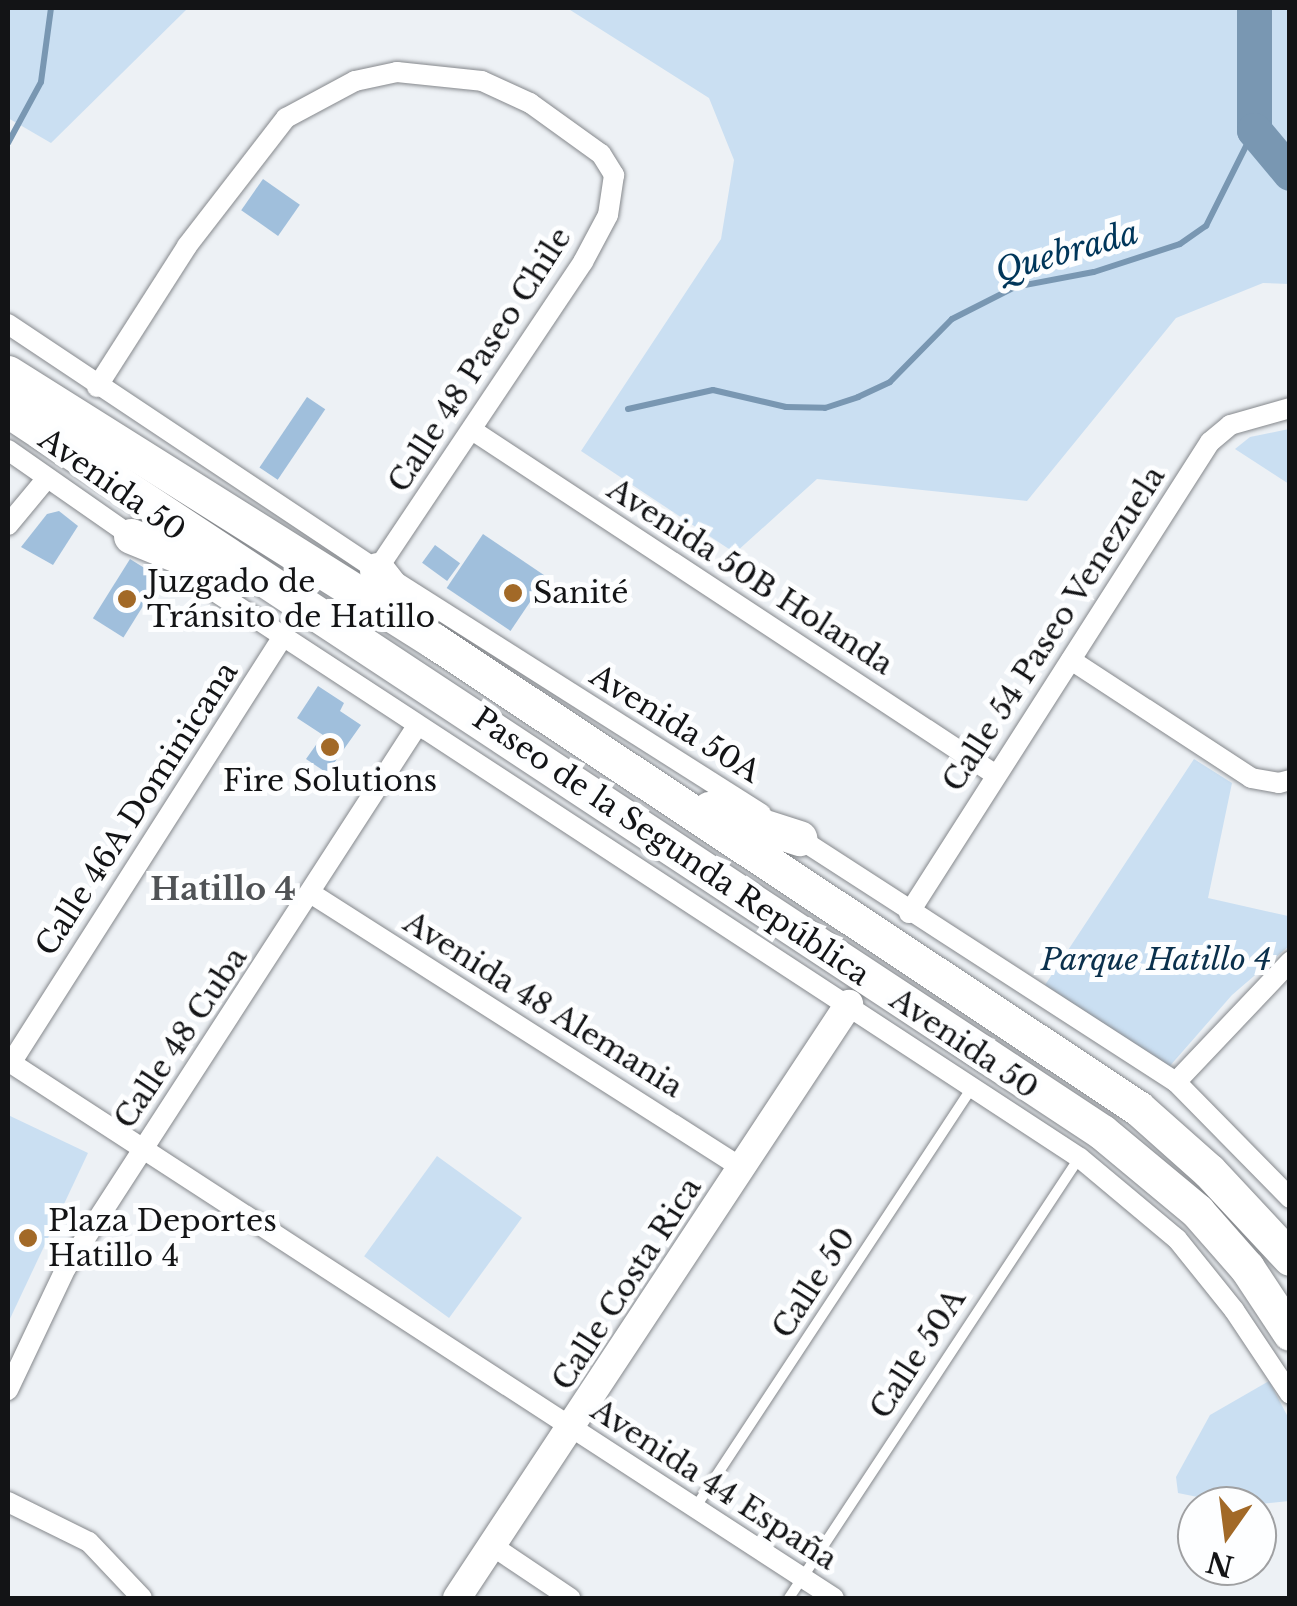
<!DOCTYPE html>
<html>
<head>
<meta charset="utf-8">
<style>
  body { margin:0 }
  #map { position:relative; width:1297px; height:1606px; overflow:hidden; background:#edf1f5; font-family:"Libre Baskerville",serif }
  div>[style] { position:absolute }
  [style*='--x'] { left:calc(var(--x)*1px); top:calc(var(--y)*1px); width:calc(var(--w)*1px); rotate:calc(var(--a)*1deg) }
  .green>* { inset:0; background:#cadff2; transform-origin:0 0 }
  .stream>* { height:6px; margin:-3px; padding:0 3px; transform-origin:3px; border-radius:3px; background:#7997b2 }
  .river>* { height:35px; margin:-17.5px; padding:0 17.5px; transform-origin:17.5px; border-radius:17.5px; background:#7997b2 }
  .building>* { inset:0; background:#a0bfdc; transform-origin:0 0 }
  .roads { filter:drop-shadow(0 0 2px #85888c) drop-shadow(0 0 2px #85888c) }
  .lane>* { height:10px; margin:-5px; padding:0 5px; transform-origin:5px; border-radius:5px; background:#fff }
  .street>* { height:20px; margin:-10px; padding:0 10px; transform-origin:10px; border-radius:10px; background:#fff }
  .secondary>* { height:28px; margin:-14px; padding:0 14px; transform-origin:14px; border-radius:14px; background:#fff }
  .highway>* { height:35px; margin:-17.5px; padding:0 17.5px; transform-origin:17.5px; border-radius:17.5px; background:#fff }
  .dots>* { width:28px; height:28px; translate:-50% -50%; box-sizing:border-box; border:5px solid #fdfeff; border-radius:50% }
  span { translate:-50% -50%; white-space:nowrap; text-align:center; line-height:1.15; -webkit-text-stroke:10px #fdfeff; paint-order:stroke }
  .street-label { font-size:30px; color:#131416 }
  .poi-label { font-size:30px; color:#131416 }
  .left { translate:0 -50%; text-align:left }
  .park-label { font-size:30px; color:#0a304c; font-style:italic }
  .water-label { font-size:32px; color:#00365a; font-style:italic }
  .neighbourhood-label { font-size:32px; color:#505356; font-weight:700 }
  .frame { position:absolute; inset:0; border:10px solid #131416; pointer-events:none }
  .north { position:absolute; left:1177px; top:1486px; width:100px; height:100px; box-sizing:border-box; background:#fdfeff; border:2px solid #9fa0a2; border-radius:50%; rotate:194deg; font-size:28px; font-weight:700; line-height:40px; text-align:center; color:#131416 }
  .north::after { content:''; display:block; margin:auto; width:35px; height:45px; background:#a26927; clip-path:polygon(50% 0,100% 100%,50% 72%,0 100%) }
</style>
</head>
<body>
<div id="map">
  <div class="green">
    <div style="clip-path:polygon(8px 8px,188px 8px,51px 143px,8px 118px)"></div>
    <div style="clip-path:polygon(567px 8px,1289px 8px,1289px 284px,1263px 283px,1176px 318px,1027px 501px,817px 479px,735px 553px,581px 451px,721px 239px,734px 160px,709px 98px)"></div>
    <div style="clip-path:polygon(1289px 429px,1289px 484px,1235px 449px,1250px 437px)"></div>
    <div style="clip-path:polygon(1194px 759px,1232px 783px,1208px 898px,1288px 916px,1289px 946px,1232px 995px,1169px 1067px,1045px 985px)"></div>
    <div style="clip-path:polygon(8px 1115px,88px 1153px,8px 1323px)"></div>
    <div style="left:437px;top:1156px;width:105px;height:124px;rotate:36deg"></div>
    <div style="clip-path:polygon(1269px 1381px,1289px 1419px,1289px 1501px,1242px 1506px,1178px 1493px,1176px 1477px,1210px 1415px)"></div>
  </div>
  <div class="stream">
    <div style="--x:8;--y:143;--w:69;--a:-61.6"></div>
    <div style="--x:41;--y:82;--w:75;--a:-82.3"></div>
    <div style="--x:628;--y:409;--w:87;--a:-12.6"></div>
    <div style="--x:713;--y:390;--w:75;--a:13.1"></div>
    <div style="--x:786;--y:407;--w:39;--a:1"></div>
    <div style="--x:825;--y:408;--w:35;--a:-18"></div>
    <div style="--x:858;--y:397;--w:35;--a:-25"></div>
    <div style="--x:890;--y:382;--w:88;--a:-45.5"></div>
    <div style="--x:952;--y:319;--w:71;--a:-26.9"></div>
    <div style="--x:1015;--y:287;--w:80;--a:-10.8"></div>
    <div style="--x:1094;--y:272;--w:90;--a:-18"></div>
    <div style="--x:1180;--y:244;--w:32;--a:-35"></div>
    <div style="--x:1206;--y:226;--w:107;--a:-63.4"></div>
  </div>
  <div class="river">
    <div style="--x:1254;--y:8;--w:122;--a:90"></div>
    <div style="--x:1254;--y:130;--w:56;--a:50.1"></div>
  </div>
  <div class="building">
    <div style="left:263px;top:179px;width:45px;height:38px;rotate:35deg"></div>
    <div style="left:307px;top:397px;width:22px;height:85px;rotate:34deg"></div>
    <div style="clip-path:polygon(59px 511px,78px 526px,53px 565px,21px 547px,47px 514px)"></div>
    <div style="left:483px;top:534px;width:77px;height:65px;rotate:34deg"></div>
    <div style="left:435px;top:545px;width:31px;height:22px;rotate:36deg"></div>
    <div style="left:130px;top:559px;width:36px;height:70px;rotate:32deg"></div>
    <div style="clip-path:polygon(318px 686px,344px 703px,340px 711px,361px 725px,327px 773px,306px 759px,323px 735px,297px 718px)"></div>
  </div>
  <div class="roads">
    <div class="lane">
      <div style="--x:695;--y:1508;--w:505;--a:-56.62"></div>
      <div style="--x:789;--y:1598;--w:527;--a:-56.61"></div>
    </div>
    <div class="street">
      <div style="--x:8;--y:324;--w:443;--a:33.7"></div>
      <div style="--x:377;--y:570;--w:455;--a:32.4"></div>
      <div style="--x:97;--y:387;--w:167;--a:-57.4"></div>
      <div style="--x:187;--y:246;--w:162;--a:-52.3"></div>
      <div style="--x:286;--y:118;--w:78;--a:-28.2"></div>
      <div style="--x:355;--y:81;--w:43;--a:-12.1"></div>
      <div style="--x:397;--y:72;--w:85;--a:6"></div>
      <div style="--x:482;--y:81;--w:53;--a:24.6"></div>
      <div style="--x:530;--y:103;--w:87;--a:35.7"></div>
      <div style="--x:601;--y:154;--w:25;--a:58"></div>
      <div style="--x:614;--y:175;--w:40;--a:98.5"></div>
      <div style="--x:608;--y:215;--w:53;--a:118"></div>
      <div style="--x:583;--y:262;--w:371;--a:123.8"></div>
      <div style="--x:472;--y:430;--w:627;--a:33.36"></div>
      <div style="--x:8;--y:450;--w:157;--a:34.9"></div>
      <div style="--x:8;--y:525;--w:61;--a:-50.3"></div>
      <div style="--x:182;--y:570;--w:1073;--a:33.22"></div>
      <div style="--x:1080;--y:1158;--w:126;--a:39.9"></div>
      <div style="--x:1177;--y:1239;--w:91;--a:51.2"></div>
      <div style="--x:1234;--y:1310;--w:101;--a:56.3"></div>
      <div style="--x:1071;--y:660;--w:215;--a:33.2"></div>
      <div style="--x:1251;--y:778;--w:28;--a:10"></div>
      <div style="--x:1279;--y:783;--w:11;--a:-15"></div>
      <div style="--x:794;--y:835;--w:455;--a:32.9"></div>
      <div style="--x:1176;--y:1082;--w:163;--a:45.5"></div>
      <div style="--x:312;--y:894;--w:510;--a:32.51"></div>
      <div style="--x:909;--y:913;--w:559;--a:-57.42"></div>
      <div style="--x:1210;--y:442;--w:26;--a:-40"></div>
      <div style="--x:1230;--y:425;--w:62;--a:-15.8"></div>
      <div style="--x:8;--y:1061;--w:985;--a:33.03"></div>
      <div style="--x:11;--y:1063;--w:504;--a:-57.48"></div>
      <div style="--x:1176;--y:1082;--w:166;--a:-46.5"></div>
      <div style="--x:8;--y:1390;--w:135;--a:-64.6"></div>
      <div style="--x:66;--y:1268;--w:646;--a:-57.07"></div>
      <div style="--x:8;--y:1502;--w:90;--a:26.3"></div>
      <div style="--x:89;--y:1542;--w:77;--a:46.6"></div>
      <div style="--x:494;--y:1547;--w:92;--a:33.9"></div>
    </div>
    <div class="secondary">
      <div style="--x:457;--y:1598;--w:712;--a:-56.58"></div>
    </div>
    <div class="highway">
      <div style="--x:8;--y:373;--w:503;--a:32.17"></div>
      <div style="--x:434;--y:641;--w:845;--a:33.56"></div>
      <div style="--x:1138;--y:1108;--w:95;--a:41.6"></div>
      <div style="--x:1209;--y:1171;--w:119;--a:47"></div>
      <div style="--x:8;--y:410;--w:1311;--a:33.42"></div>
      <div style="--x:1102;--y:1132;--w:124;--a:39.7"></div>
      <div style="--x:1197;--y:1211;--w:76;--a:48.7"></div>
      <div style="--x:1247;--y:1268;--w:78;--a:56.5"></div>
      <div style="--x:131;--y:536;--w:113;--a:22.3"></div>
      <div style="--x:377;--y:570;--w:65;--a:51.9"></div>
      <div style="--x:709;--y:809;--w:95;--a:17.9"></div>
    </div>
  </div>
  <div class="dots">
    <div style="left:513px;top:593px;background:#a26927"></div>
    <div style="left:127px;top:599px;background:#a26927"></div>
    <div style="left:330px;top:747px;background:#a26927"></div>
    <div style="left:28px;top:1238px;background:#a26927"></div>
  </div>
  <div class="street-label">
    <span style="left:480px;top:360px;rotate:-57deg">Calle 48 Paseo Chile</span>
    <span style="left:112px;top:485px;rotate:35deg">Avenida 50</span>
    <span style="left:750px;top:577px;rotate:33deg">Avenida 50B Holanda</span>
    <span style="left:1054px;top:629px;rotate:-57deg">Calle 54 Paseo Venezuela</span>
    <span style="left:675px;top:724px;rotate:32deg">Avenida 50A</span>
    <span style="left:137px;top:809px;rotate:-57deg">Calle 46A Dominicana</span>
    <span style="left:671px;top:847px;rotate:34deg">Paseo de la Segunda República</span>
    <span style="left:543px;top:1005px;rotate:32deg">Avenida 48 Alemania</span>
    <span style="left:181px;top:1038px;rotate:-56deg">Calle 48 Cuba</span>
    <span style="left:964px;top:1044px;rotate:34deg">Avenida 50</span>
    <span style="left:814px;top:1283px;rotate:-57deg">Calle 50</span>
    <span style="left:627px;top:1284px;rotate:-57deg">Calle Costa Rica</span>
    <span style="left:918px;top:1354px;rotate:-57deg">Calle 50A</span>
    <span style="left:714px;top:1485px;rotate:33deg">Avenida 44 España</span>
  </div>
  <div class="poi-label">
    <span class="left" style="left:147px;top:599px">Juzgado de<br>Tránsito de Hatillo</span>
    <span class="left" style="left:533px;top:593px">Sanité</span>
    <span style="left:330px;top:781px">Fire Solutions</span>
    <span class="left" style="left:48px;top:1238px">Plaza Deportes<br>Hatillo 4</span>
  </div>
  <div class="park-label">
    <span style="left:1156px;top:960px">Parque Hatillo 4</span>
  </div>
  <div class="water-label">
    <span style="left:1067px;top:252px;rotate:-16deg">Quebrada</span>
  </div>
  <div class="neighbourhood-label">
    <span style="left:223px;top:889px">Hatillo 4</span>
  </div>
  <div class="frame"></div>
  <div class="north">N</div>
</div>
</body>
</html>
